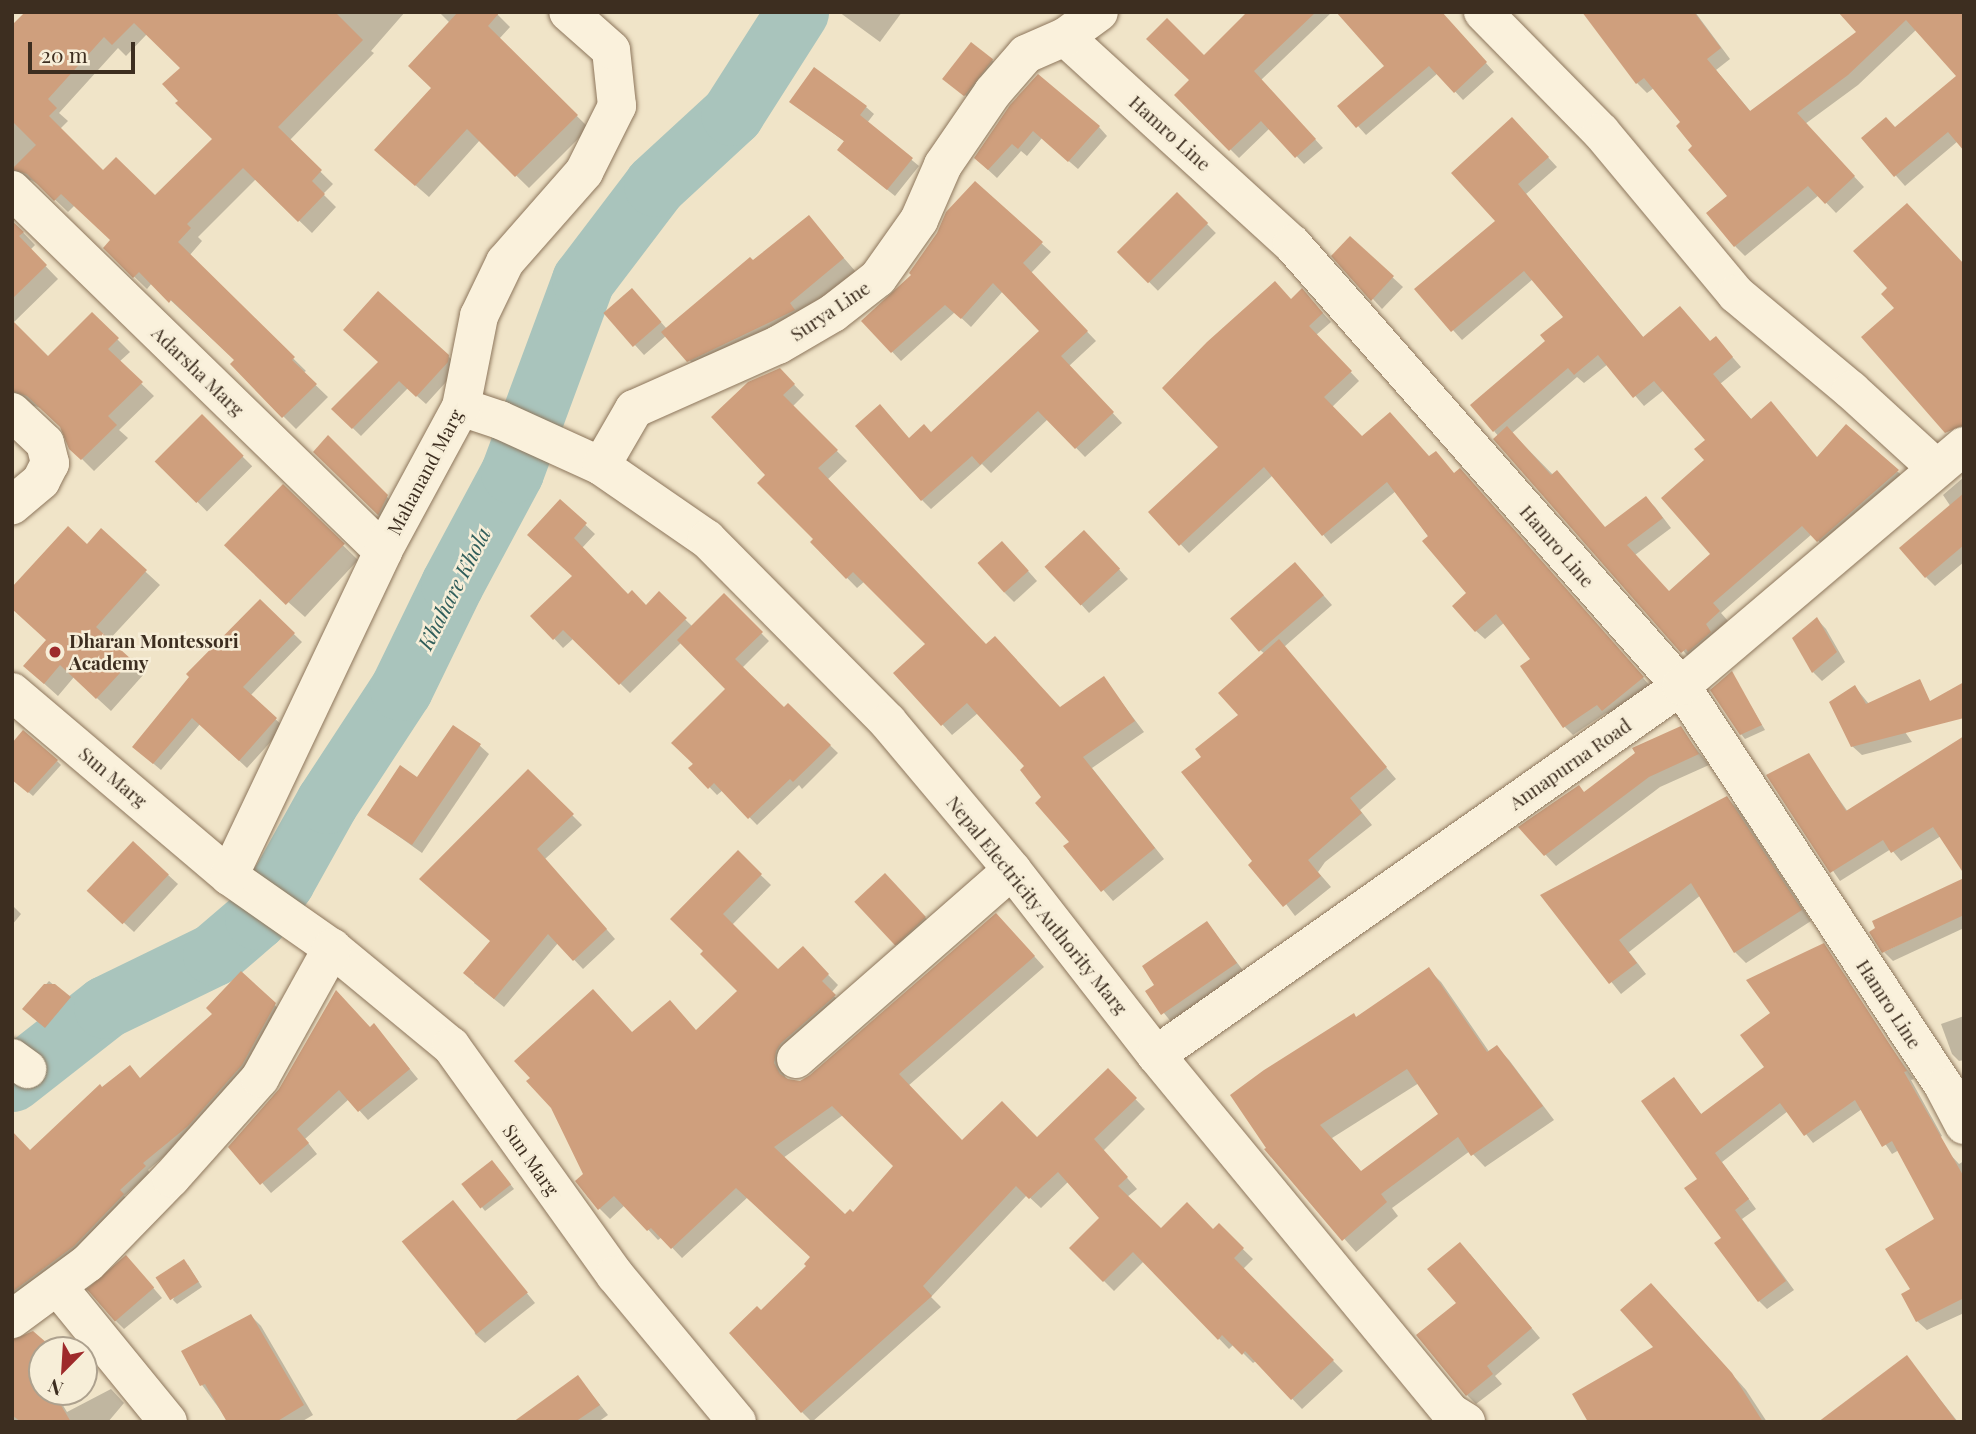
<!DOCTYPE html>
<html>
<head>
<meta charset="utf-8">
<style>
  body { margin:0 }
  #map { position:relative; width:1976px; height:1434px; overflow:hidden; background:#f0e4c8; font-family:"Playfair Display",serif }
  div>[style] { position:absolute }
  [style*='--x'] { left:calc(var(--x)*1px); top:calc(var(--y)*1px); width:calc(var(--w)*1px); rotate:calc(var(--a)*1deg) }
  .shadow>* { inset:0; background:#0003; transform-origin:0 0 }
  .river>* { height:63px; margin:-31.5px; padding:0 31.5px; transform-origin:31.5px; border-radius:31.5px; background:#a9c4bc }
  .building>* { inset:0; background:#cf9f7d; transform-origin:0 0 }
  .roads { filter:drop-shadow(0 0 2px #8d765c) drop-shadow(0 0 2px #8d765c) }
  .minor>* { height:38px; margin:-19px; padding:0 19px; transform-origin:19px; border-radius:19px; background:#faf1dc }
  .dots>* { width:19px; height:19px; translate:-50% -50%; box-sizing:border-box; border:4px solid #f7eed8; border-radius:50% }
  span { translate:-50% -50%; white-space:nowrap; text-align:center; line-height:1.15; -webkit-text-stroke:5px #f7eed8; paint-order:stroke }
  .street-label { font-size:19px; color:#3d2e20 }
  .poi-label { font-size:19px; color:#3d2e20; font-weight:700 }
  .left { translate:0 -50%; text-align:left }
  .water-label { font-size:21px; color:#2f5d5a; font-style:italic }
  .frame { position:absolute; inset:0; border:14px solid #3d2e20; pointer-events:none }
  .north { position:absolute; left:28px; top:1336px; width:70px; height:70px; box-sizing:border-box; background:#f7eed8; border:2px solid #ada18e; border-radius:50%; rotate:204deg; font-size:19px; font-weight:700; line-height:28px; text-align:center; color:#3d2e20 }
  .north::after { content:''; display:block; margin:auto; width:24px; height:32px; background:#9e2a2b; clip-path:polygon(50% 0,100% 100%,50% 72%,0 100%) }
  .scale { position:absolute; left:28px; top:42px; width:107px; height:32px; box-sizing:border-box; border:4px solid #3d2e20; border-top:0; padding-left:9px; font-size:21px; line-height:24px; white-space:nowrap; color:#3d2e20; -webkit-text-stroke:5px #f7eed8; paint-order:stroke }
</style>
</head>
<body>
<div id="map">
  <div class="shadow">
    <div style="clip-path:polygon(evenodd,31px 12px,405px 12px,371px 51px,374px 53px,289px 141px,333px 184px,323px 194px,336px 207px,312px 233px,256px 179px,198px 237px,202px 241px,189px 256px,306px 371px,303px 373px,328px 397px,296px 429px,232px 365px,236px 361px,152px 283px,147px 289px,105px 248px,112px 240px,75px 205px,68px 212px,41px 186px,31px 180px,12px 185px,12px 27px,31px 12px,147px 34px,182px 68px,180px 101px,214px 139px,155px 198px,103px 173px,60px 129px,68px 121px,59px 113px,118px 48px,126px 56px,147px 34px)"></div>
    <div style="clip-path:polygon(439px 12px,495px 12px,510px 27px,499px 39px,589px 128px,529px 188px,480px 140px,429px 197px,389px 162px,433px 88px,450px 23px)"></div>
    <div style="clip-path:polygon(839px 12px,902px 12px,880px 42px)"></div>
    <div style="clip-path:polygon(1249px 12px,1332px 12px,1261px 80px,1323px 148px,1304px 164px,1270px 128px,1239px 158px,1176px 95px,1191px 80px,1204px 58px)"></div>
    <div style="clip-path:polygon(1440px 12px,1494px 72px,1463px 100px,1438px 73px,1366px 135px,1340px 106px,1387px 66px)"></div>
    <div style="clip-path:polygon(1585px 12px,1695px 12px,1730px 59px,1716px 70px,1751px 112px,1859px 32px,1841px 12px,1964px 12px,1958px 141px,1905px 186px,1863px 138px,1895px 129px,1959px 77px,1917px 29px,1858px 85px,1805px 124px,1864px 187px,1836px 213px,1819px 195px,1745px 256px,1735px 246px,1729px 197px,1695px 147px,1683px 123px,1654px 88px,1647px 93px,1637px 83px)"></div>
    <div style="clip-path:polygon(992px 60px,996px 64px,969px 98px,949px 83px)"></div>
    <div style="clip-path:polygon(792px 102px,866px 107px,874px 114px,867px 123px,919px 166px,895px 196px,847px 157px,845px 142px)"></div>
    <div style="clip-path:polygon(1012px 106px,1099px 127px,1107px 136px,1078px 169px,1042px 138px,1027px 156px,1021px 151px,997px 178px,985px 167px)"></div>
    <div style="clip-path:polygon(evenodd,1521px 128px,1557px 167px,1526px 194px,1644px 338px,1710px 343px,1716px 338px,1741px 367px,1720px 384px,1752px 420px,1818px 459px,1846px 426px,1907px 480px,1827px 550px,1812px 534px,1721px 613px,1728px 621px,1692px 661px,1494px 431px,1565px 317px,1533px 279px,1462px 340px,1417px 290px,1497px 221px,1521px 128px,1608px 364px,1644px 406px,1664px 390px,1707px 440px,1712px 554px,1669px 593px,1635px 555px,1671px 528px,1655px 507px,1646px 498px,1606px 529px,1512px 433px,1577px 377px,1584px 383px,1608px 364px)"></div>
    <div style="left:1177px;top:194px;width:55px;height:82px;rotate:45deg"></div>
    <div style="clip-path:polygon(809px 218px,856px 272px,801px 317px,702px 374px,667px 335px,644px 355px,606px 313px,641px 300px,667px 329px)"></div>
    <div style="clip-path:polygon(12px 221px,35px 245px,30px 250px,58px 279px,13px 323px,48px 358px,92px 314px,130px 352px,119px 362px,154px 396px,119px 430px,128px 438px,94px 471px,71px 448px,62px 427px,41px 408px,25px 403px,12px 390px)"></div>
    <div style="clip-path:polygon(1350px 238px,1403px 287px,1382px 309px,1334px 256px)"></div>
    <div style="clip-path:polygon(1041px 243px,1051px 252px,1031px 273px,1096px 341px,1069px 366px,1122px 423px,1085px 457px,1048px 419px,991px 473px,982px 464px,931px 509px,922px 500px,909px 439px,932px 434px,1042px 331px,1003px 291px,971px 327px,955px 312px,901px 361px,863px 321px)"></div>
    <div style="clip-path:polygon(1310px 299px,1331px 322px,1316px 335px,1359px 381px,1332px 407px,1362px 439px,1429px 458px,1436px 453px,1455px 475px,1468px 479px,1651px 687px,1612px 719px,1606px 713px,1573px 735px,1565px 727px,1532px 659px,1505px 622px,1485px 639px,1476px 631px,1469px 594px,1396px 491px,1331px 544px,1273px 475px,1189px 553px,1150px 512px,1221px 447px,1292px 301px)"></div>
    <div style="clip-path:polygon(448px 356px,457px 365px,456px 371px,426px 404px,408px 388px,361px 436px,333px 409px)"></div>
    <div style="clip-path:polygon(780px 370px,804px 395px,792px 407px,847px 461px,827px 480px,987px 646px,1061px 709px,1104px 679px,1144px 732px,1092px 768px,1164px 859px,1113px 901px,1066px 847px,1071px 842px,1027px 767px,978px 713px,952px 735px,896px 673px,928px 644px,865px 581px,857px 588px,812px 542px,815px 539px,767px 475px)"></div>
    <div style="left:202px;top:416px;width:71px;height:64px;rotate:45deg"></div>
    <div style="left:328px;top:438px;width:97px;height:19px;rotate:45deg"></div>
    <div style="clip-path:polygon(1964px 477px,1964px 562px,1935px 586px,1926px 577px,1951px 507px,1943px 495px)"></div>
    <div style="clip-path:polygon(283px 487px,358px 560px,305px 617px,242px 561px)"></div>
    <div style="clip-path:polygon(560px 501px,595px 534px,582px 548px,628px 596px,646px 607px,659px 594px,693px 627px,724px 596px,769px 641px,742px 668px,784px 710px,788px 705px,838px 753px,802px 789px,799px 785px,757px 825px,723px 790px,717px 795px,691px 768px,727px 689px,682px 642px,630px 693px,574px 638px,563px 648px,533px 616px,574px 576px)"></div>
    <div style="clip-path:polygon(101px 531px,160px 585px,108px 641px,144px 674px,111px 711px,74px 677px,58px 696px,39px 679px,48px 641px,87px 546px)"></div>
    <div style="clip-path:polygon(1094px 542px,1128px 579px,1089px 613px,1080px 603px)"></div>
    <div style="clip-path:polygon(1011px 552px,1037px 581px,1014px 602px,1005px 593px)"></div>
    <div style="clip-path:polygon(1304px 573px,1332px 605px,1284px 647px,1396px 779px,1360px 810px,1372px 825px,1325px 862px,1318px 872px,1331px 887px,1295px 916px,1254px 861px,1204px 757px,1241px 715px,1265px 654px,1260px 650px)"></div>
    <div style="clip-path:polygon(260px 601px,302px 642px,250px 696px,284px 727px,247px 768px,200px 724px,161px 770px,142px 754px)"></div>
    <div style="clip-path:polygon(1817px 619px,1826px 629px,1845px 662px,1822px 681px,1813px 672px)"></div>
    <div style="clip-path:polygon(1732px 674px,1765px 730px,1745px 739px,1741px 734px)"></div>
    <div style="clip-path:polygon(1855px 687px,1869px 704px,1889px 709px,1912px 742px,1862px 755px,1852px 746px)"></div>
    <div style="clip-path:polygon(1680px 728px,1709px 765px,1660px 787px,1556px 866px,1521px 828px,1584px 793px)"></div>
    <div style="clip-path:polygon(479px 745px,489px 754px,422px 853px,369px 815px,418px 779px)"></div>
    <div style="clip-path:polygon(1808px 755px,1848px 812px,1924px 764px,1941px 836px,1901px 861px,1891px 849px,1840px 881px,1768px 776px)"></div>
    <div style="clip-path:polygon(57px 761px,61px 765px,33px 796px,12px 778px)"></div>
    <div style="clip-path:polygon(528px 771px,582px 825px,545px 859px,615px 939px,583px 969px,558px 943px,504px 1007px,474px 983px,492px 941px)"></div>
    <div style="clip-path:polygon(1727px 798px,1738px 809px,1811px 921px,1746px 963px,1735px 952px,1701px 895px,1629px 952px,1646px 974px,1621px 994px,1543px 896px)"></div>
    <div style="clip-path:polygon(133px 843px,178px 884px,134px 932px,99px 900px)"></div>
    <div style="clip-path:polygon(evenodd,738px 853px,771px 885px,732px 925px,778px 972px,803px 949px,838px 985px,831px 993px,844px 1006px,785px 1062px,784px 1074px,787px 1081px,800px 1082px,811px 1077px,1006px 925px,1044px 967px,908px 1086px,962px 1143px,1037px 1139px,1108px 1071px,1145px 1109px,1103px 1151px,1137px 1189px,1127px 1197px,1161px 1231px,1213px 1231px,1219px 1226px,1253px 1259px,1243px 1269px,1343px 1371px,1302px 1409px,1256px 1361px,1253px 1363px,1234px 1344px,1229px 1349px,1144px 1261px,1114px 1291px,1071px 1248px,1101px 1218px,1069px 1181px,1041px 1208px,1027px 1195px,931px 1297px,941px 1307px,812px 1422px,802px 1412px,761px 1312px,808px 1266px,813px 1257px,748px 1197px,682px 1258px,662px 1237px,658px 1240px,625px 1205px,610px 1219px,587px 1196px,585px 1174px,633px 1034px,696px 1032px,739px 991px,702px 954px,738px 853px,843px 1115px,895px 1166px,853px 1214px,845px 1216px,783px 1158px,843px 1115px)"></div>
    <div style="clip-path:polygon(894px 884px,934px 927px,904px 953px,895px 943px)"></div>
    <div style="clip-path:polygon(12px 905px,21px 914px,12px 925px)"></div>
    <div style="clip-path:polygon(1964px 913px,1964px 928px,1893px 961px,1884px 952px)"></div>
    <div style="clip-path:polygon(1207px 923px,1245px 973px,1172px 1023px,1147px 992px,1157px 985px)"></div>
    <div style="clip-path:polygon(1823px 946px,1849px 981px,1807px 1000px,1868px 1015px,1914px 1079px,1911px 1080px,1942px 1136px,1906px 1157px,1899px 1150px,1892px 1154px,1862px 1109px,1813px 1143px,1788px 1111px,1722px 1162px,1756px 1209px,1742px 1219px,1794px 1290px,1767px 1309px,1759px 1301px,1724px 1238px,1699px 1179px,1674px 1079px,1702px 1115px,1766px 1068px,1772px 1013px)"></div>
    <div style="clip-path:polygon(evenodd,1429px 970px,1441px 982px,1490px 1053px,1496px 1047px,1509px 1060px,1554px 1120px,1485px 1167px,1470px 1151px,1392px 1208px,1398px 1216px,1356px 1252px,1266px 1150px,1429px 970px,1419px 1083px,1441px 1115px,1362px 1173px,1332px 1138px,1419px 1083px)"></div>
    <div style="clip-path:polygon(241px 974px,281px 1011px,247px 1071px,194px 1131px,148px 1170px,150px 1173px,124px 1196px,129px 1201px,79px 1252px,12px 1301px,12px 1157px,30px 1152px,102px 1089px,140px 1080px,214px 1014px)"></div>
    <div style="left:49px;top:981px;width:33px;height:37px;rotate:41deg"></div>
    <div style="clip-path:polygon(1964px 1016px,1964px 1060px,1959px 1061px,1952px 1054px,1941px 1024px)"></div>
    <div style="clip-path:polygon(374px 1025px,418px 1079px,368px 1120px,349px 1099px,305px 1139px,317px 1154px,271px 1193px,231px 1147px)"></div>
    <div style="clip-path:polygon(1947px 1151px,1959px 1164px,1964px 1161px,1964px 1313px,1927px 1330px,1917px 1321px,1912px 1290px,1936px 1219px)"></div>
    <div style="clip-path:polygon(496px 1166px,514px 1189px,485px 1211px,464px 1184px)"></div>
    <div style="clip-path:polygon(453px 1203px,535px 1303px,485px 1343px,475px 1334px)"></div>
    <div style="clip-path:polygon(1470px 1254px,1540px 1338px,1495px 1376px,1502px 1384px,1476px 1404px,1467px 1395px,1459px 1303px)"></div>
    <div style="clip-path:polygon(188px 1265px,202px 1287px,177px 1304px,173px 1300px)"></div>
    <div style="clip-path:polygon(135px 1267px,162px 1298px,124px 1329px,115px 1320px)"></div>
    <div style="clip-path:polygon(1665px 1299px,1746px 1390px,1767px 1422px,1666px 1422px,1655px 1348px)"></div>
    <div style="clip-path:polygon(251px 1316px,261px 1326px,313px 1415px,301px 1422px,229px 1422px,202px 1385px)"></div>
    <div style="clip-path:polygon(37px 1337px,53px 1350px,42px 1350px,42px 1392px,59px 1392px,56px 1394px,67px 1412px,111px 1389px,124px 1403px,108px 1422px,12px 1422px,12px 1367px)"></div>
    <div style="clip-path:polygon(1907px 1358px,1958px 1422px,1821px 1422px)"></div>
    <div style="clip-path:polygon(578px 1377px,608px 1415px,598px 1422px,540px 1422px)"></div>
  </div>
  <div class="river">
    <div style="--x:12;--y:1080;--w:118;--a:-38.1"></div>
    <div style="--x:105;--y:1007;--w:121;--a:-25.9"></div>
    <div style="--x:214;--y:954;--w:55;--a:-40.6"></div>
    <div style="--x:256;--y:918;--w:46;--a:-53.9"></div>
    <div style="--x:283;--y:881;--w:90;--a:-60.9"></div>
    <div style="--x:327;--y:802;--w:135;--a:-56.8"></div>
    <div style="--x:401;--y:689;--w:117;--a:-64.1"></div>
    <div style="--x:452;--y:584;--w:127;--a:-61.8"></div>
    <div style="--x:512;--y:472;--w:205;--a:-69.7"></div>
    <div style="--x:583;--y:280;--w:119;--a:-52.8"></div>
    <div style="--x:655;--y:185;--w:105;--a:-42.7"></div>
    <div style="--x:732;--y:114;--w:121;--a:-57.5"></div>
  </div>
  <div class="building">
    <div style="clip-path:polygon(evenodd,25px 12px,335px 12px,363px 40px,278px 127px,322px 170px,312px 181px,325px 194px,298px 222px,243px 168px,187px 224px,191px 228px,178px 242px,295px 357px,292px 360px,317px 384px,282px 418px,230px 364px,234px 360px,171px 300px,169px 303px,139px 272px,133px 278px,103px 248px,110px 240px,61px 194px,54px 201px,27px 174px,12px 169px,36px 145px,12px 121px,12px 25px,25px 12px,134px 23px,180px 68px,162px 84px,178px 101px,175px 103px,212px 139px,155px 195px,116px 157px,103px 170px,49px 116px,57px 108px,48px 99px,104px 37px,112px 45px,134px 23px)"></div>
    <div style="clip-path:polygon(458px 12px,500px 12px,488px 26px,578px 115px,515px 177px,467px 129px,415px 186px,374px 150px,431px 88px,408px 66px)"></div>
    <div style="clip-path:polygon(1247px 12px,1316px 12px,1254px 71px,1316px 139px,1295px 158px,1261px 121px,1229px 151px,1174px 95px,1189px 80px,1146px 39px,1167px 18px,1204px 55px)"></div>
    <div style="clip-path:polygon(1336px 12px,1442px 12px,1487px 62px,1454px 93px,1429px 66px,1356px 128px,1337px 106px,1384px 66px)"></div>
    <div style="clip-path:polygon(1582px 12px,1694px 12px,1721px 48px,1707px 59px,1750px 111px,1856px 32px,1838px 12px,1964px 12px,1964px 151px,1948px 132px,1894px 177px,1861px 138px,1886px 117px,1895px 127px,1956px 76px,1906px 20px,1848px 75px,1797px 113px,1855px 176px,1825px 204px,1808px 186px,1734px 247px,1706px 213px,1727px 196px,1688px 150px,1692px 146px,1676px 126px,1680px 122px,1644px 78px,1636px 84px)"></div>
    <div style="left:971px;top:42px;width:28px;height:47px;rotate:38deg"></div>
    <div style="clip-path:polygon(814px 67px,867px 106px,860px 115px,913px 158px,887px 190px,837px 150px,844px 141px,789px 102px)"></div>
    <div style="clip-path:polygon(1038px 74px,1100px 126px,1068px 162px,1033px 131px,1018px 149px,1012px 144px,988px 170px,974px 158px,1010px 105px)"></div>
    <div style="clip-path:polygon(1512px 117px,1549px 157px,1518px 184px,1643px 337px,1680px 306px,1710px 341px,1716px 336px,1733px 357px,1713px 374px,1751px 419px,1771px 401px,1817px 457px,1846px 424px,1899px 470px,1817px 542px,1802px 526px,1713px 603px,1720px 611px,1706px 624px,1711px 632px,1688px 652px,1686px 649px,1681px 653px,1493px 439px,1507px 426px,1551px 475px,1557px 470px,1605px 527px,1646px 496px,1663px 518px,1627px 545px,1669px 591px,1710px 554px,1661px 498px,1704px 460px,1694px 449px,1705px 440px,1654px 381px,1633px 398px,1598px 355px,1574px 375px,1568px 368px,1493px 432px,1470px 405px,1545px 341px,1540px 335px,1563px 317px,1524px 271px,1451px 332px,1414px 289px,1495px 221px,1451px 173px)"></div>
    <div style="clip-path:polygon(975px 181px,1043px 242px,1023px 263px,1088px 331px,1061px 356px,1114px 412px,1075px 449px,1038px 411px,980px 465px,972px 456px,921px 501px,855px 426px,880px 404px,909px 438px,924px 424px,931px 432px,1039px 331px,993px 283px,961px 319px,945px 305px,891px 353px,861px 321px,911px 275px,909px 273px,937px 233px,946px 212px)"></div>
    <div style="left:1177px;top:192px;width:44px;height:85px;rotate:45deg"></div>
    <div style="clip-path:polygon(1907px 203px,1964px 264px,1964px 425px,1945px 433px,1861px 337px,1894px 308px,1881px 294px,1887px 288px,1853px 251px)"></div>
    <div style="clip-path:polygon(809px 215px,844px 258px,790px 303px,795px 310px,687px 362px,661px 332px,750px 257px,753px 260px)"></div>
    <div style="clip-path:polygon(12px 221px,24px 232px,19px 236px,47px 265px,12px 299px)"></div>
    <div style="clip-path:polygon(1350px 236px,1394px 276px,1371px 301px,1331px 256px)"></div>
    <div style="clip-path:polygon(1275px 281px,1291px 299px,1302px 288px,1323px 313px,1309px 326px,1352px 371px,1324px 397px,1362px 436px,1390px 412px,1429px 456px,1436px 451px,1454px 473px,1460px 468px,1644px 677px,1602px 711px,1597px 705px,1563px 728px,1520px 666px,1530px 659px,1496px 614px,1475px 632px,1452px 606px,1466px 593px,1422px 541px,1428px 536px,1387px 482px,1322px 536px,1264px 467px,1179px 546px,1148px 512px,1218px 447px,1162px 388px,1207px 342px)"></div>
    <div style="left:632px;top:288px;width:45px;height:38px;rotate:49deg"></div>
    <div style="clip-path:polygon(378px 291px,449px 355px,448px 362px,416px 397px,399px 381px,352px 429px,331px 409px,378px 362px,343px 330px)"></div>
    <div style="clip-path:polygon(92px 312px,119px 338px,108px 349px,143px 382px,108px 416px,117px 425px,81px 460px,69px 449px,60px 427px,27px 396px,12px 391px,12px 320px,48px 356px)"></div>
    <div style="clip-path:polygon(780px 368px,795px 384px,783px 395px,838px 450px,818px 468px,986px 644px,995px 636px,1060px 707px,1104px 676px,1135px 721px,1083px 757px,1155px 848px,1101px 892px,1063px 846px,1069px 842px,1035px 803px,1041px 797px,1020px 770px,1024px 766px,967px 703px,941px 726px,893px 673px,925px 644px,853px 572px,846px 579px,810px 542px,813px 539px,757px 483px,765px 475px,711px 417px,748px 382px)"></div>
    <div style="left:202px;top:414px;width:59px;height:67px;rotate:45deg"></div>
    <div style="clip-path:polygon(328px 435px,388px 495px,378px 515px,313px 452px)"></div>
    <div style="left:283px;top:484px;width:86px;height:85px;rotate:44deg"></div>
    <div style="clip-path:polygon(1964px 493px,1964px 545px,1925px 578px,1899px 548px)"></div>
    <div style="clip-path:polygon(560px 499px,587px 523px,574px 538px,628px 594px,632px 590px,646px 605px,659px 591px,687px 618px,619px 685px,563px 630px,553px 640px,530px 616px,572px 576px,527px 535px)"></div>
    <div style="clip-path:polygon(68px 526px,87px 544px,101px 528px,147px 570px,96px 627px,132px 660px,96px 699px,60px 665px,44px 684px,23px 666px,46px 640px,12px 609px,12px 587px)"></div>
    <div style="left:1084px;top:530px;width:53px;height:54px;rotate:47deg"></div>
    <div style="left:1002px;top:541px;width:40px;height:33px;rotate:48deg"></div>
    <div style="left:1295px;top:562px;width:44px;height:86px;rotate:49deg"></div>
    <div style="clip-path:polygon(724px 593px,763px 632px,735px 659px,784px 707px,788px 703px,831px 745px,793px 782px,790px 779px,748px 819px,714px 783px,708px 789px,688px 768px,693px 764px,671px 743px,725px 689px,677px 640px)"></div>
    <div style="clip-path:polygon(260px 599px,295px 633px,243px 687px,277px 718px,239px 761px,192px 718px,153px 764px,132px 747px,189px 677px,186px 674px)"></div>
    <div style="clip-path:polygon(1817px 617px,1837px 652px,1812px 673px,1792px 638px)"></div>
    <div style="clip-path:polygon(1279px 639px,1387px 767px,1350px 798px,1362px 813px,1308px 860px,1321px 876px,1283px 907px,1248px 865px,1252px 861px,1181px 772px,1201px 757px,1195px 749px,1238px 715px,1218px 693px)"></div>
    <div style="clip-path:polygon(1732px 671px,1762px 725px,1740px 735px,1710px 690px)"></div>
    <div style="clip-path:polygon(1920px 679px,1930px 701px,1964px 682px,1964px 718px,1851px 747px,1829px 702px,1855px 685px,1866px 704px)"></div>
    <div style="clip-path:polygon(453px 725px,481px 744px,412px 845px,367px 815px,400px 765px,417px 777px)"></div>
    <div style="clip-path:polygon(1681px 726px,1699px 754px,1649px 777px,1544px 856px,1518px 827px,1579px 785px,1584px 792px,1635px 753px,1632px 748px)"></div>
    <div style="clip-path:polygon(23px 730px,58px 760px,28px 793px,12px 780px,12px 743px)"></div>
    <div style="clip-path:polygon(1964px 736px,1964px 874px,1933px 827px,1891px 853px,1883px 840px,1830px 873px,1766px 775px,1809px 753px,1846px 811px)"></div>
    <div style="clip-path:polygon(528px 769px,574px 814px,537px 849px,607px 929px,573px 961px,548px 934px,494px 999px,463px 973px,490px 941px,419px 879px)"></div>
    <div style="clip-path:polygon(1727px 796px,1802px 910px,1734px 953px,1691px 883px,1619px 940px,1637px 963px,1609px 984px,1540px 895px)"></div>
    <div style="left:133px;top:841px;width:49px;height:68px;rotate:43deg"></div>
    <div style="clip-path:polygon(evenodd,738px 850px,762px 874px,723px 914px,778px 969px,803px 946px,829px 974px,822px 981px,836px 995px,781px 1043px,776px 1051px,774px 1063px,780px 1074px,788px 1079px,800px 1081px,810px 1075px,996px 913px,1035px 956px,899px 1074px,962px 1140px,1002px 1101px,1037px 1137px,1108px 1068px,1137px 1098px,1094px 1139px,1128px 1177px,1118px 1186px,1161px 1228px,1187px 1202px,1213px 1229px,1219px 1223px,1244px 1248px,1234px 1258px,1334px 1360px,1291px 1400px,1245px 1351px,1242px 1355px,1222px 1335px,1218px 1340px,1133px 1252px,1103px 1282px,1069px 1248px,1099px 1218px,1058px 1172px,1029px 1199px,1016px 1186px,923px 1286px,932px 1296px,801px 1413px,729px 1333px,757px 1306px,761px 1310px,806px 1266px,804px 1264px,810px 1257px,736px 1188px,671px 1249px,651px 1228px,647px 1231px,614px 1196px,598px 1210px,575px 1181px,583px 1174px,551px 1108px,526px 1081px,530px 1078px,514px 1061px,593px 989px,632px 1032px,670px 1000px,696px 1030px,737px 991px,700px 954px,703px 951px,670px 919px,738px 850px,832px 1106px,893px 1166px,853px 1212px,850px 1209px,845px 1214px,774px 1147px,832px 1106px)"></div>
    <div style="left:885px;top:873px;width:60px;height:42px;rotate:47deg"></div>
    <div style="clip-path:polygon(1964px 878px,1964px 915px,1882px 953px,1869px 932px,1875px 928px,1872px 921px)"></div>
    <div style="clip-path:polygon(1207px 921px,1237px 963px,1161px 1015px,1145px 991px,1154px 985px,1142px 966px)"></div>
    <div style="clip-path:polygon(1824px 943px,1907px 1071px,1904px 1072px,1964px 1177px,1964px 1298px,1916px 1322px,1901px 1294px,1910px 1289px,1885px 1249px,1934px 1219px,1892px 1141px,1882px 1147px,1855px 1100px,1804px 1136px,1780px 1103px,1715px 1153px,1749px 1199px,1735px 1210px,1786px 1281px,1758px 1302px,1714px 1243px,1721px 1238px,1684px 1188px,1697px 1179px,1641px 1101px,1674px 1077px,1701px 1114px,1764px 1067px,1740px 1035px,1770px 1013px,1746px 980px)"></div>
    <div style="clip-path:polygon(evenodd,1429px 967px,1487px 1052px,1497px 1045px,1543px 1106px,1471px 1156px,1458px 1137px,1381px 1194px,1387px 1202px,1342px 1241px,1264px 1149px,1266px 1148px,1230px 1095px,1264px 1070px,1354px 1013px,1356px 1017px,1429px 967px,1407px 1069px,1438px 1114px,1361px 1171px,1320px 1125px,1407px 1069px)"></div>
    <div style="clip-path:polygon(241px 971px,276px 1003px,242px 1065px,188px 1126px,143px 1163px,146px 1166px,120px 1190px,124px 1194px,74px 1246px,12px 1292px,12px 1131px,30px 1150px,100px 1084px,102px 1087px,130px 1065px,140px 1078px,212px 1014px,206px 1008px)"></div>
    <div style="clip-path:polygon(44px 984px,55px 984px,71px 997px,45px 1028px,22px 1009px)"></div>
    <div style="clip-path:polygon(336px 990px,370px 1027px,374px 1023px,410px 1069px,358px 1112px,339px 1090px,297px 1129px,309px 1143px,260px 1185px,228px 1147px,279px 1089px)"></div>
    <div style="left:492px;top:1160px;width:31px;height:39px;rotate:52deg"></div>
    <div style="left:453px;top:1200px;width:119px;height:66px;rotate:51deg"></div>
    <div style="clip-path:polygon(1460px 1242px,1532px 1328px,1487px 1366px,1493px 1374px,1466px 1396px,1416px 1335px,1456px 1303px,1427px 1269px)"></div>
    <div style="left:126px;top:1255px;width:43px;height:52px;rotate:49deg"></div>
    <div style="left:184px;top:1259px;width:27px;height:34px;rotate:57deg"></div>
    <div style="clip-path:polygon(1651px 1283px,1732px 1373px,1763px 1422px,1588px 1422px,1572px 1394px,1653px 1347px,1620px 1310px)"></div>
    <div style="clip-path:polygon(251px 1314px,304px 1405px,276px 1422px,227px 1422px,205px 1384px,200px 1386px,181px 1351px)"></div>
    <div style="clip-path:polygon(33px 1331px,55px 1350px,42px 1350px,42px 1392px,53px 1392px,71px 1422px,21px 1422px,12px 1415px,12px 1340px)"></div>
    <div style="clip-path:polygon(1907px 1355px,1957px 1422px,1818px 1422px)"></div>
    <div style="clip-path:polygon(578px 1375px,600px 1405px,575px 1422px,513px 1422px)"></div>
  </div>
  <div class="roads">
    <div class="minor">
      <div style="--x:1483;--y:12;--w:168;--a:45.5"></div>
      <div style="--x:1601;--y:132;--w:211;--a:50.2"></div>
      <div style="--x:1736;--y:294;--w:150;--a:39.9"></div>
      <div style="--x:1851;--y:390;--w:114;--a:42.5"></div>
      <div style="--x:1065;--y:37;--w:307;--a:42.4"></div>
      <div style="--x:1292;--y:244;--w:589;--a:48.65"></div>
      <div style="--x:1681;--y:686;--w:480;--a:56.7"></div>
      <div style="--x:1944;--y:1087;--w:43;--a:62.2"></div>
      <div style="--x:12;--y:190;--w:518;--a:44.22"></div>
      <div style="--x:461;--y:407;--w:41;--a:18.4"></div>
      <div style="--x:500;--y:420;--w:111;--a:24.5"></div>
      <div style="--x:601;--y:466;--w:129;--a:34.6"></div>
      <div style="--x:707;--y:539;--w:257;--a:45.3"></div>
      <div style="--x:888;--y:722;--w:193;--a:50"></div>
      <div style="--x:1012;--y:870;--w:234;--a:52.1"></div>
      <div style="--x:1156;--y:1055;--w:462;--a:50.5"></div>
      <div style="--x:1450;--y:1412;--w:19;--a:32"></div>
      <div style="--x:12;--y:412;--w:45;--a:43.2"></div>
      <div style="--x:45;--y:443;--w:21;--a:76"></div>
      <div style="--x:50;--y:463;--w:20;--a:117"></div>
      <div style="--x:41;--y:481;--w:38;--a:140"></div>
      <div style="--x:601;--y:466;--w:66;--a:-59.9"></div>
      <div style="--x:634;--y:409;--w:158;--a:-24"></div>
      <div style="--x:778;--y:345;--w:64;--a:-30.2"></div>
      <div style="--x:833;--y:313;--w:57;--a:-37.9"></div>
      <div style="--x:878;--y:278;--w:71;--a:-54.7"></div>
      <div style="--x:919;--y:220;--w:60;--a:-66.4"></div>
      <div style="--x:943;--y:165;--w:88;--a:-55.6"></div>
      <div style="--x:993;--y:92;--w:50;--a:-49"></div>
      <div style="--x:1026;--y:54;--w:43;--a:-23.6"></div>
      <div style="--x:1065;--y:37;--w:42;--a:-36.3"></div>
      <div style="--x:12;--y:692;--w:285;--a:40.3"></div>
      <div style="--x:229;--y:876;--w:126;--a:35"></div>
      <div style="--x:332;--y:948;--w:154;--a:39.5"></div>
      <div style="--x:451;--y:1046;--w:282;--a:54.4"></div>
      <div style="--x:615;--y:1275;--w:191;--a:50.3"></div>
      <div style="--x:229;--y:876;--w:360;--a:-64.6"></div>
      <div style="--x:383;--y:551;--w:164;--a:-61.6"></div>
      <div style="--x:461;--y:407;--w:93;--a:-78.8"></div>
      <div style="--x:479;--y:316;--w:60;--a:-64.3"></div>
      <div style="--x:505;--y:262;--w:120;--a:-48.7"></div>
      <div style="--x:584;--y:172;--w:74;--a:-63.4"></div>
      <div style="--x:617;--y:106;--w:56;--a:-96.1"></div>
      <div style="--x:611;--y:50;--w:57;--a:-138.5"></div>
      <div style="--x:1156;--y:1055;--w:642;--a:-35.1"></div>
      <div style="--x:1681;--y:686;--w:371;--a:-40.3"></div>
      <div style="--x:12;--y:1058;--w:19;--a:36"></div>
      <div style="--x:796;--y:1059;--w:287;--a:-41.2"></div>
      <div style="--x:58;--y:1287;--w:174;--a:50.8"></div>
      <div style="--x:12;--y:1319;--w:94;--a:-36.4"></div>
      <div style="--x:88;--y:1263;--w:119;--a:-45.7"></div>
      <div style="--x:171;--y:1178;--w:134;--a:-48.3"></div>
      <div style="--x:260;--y:1078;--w:149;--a:-61"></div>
    </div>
  </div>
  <div class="dots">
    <div style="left:55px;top:652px;background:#9e2a2b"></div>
  </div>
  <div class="street-label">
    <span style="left:1170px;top:133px;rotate:42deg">Hamro Line</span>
    <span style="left:830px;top:311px;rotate:-34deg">Surya Line</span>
    <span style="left:198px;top:371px;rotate:44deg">Adarsha Marg</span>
    <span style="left:425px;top:472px;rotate:-62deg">Mahanand Marg</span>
    <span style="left:1557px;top:546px;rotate:49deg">Hamro Line</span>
    <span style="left:1570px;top:764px;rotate:-35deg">Annapurna Road</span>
    <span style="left:113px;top:777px;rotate:40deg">Sun Marg</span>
    <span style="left:1037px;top:905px;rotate:51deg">Nepal Electricity Authority Marg</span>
    <span style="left:1889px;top:1004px;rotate:57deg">Hamro Line</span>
    <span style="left:531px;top:1160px;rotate:55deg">Sun Marg</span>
  </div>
  <div class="poi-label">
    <span class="left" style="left:69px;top:652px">Dharan Montessori<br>Academy</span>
  </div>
  <div class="water-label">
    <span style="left:453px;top:588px;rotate:-63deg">Khahare Khola</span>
  </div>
  <div class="frame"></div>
  <div class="north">N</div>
  <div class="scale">20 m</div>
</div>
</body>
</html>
